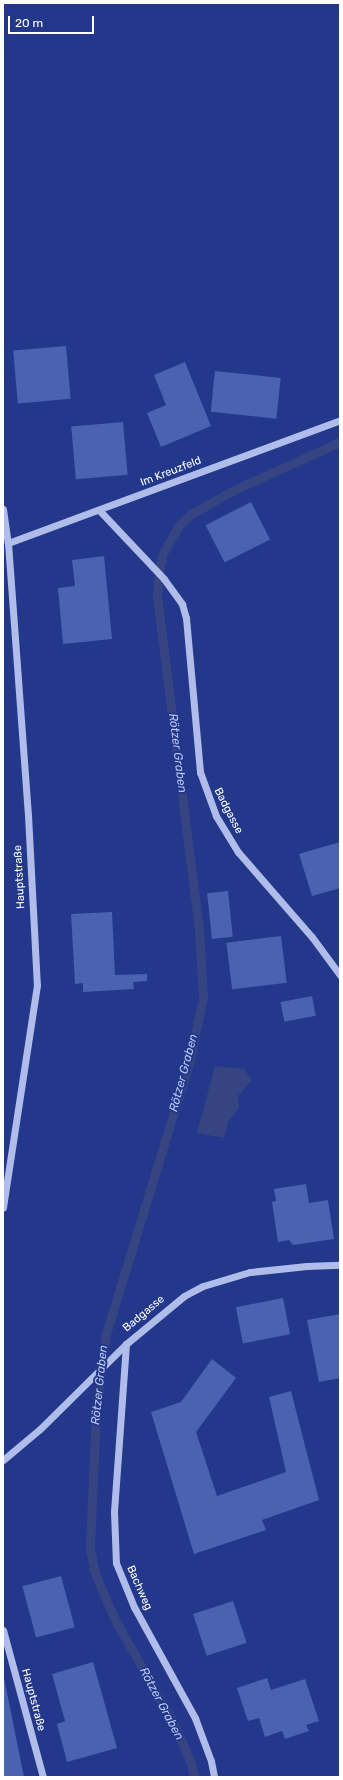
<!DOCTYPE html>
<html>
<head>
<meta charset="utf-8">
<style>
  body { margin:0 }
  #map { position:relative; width:343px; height:1780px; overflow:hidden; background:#23388a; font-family:Rubik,sans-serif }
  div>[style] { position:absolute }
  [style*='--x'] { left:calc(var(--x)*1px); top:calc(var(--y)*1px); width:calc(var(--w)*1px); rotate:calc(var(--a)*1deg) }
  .water>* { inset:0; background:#364581 }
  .stream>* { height:9px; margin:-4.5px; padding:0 4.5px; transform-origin:4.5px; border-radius:4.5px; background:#364581 }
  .building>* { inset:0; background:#4b61b1; transform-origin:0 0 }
  .minor>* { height:7px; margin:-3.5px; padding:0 3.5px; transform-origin:3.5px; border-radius:3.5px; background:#b0bcea }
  span { translate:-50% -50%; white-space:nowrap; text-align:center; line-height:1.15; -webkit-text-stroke:4px #23388a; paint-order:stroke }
  .street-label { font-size:11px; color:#fff }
  .water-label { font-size:12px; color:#bcc7f1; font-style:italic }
  .frame { position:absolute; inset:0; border:4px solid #fff; pointer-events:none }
  .scale { position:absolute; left:8px; top:16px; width:86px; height:18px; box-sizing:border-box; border:2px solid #fff; border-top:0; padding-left:5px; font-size:12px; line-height:14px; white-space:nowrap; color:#fff; -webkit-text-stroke:3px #23388a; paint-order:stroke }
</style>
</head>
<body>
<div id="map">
  <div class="water">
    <div style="clip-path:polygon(215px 1066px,244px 1069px,252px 1080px,238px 1096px,239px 1108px,228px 1122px,224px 1138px,197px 1133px)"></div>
  </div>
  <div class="stream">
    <div style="--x:194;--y:1777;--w:14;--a:-102"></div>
    <div style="--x:191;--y:1763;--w:45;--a:-113.7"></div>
    <div style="--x:173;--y:1722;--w:113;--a:-119.7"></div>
    <div style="--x:117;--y:1624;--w:36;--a:-114"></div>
    <div style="--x:102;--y:1591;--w:22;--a:-111"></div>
    <div style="--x:94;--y:1570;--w:23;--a:-100"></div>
    <div style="--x:90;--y:1547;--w:137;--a:-87.5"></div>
    <div style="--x:96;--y:1410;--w:77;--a:-82.5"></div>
    <div style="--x:106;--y:1334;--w:288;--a:-73"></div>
    <div style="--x:190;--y:1059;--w:63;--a:-78.2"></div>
    <div style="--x:203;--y:997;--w:68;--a:-93.4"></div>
    <div style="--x:199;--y:929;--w:334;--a:-97.2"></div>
    <div style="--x:157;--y:598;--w:28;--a:-86"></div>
    <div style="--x:159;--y:570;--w:17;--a:-77"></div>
    <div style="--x:163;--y:553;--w:34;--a:-60"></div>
    <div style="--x:180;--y:524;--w:15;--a:-42"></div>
    <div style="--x:191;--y:514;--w:49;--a:-29.2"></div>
    <div style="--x:234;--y:490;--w:116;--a:-24.4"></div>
  </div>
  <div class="building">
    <div style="left:66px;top:346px;width:53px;height:53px;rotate:85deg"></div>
    <div style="clip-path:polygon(185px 362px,211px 426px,161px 447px,147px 413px,166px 405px,154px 375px)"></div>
    <div style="left:215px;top:371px;width:66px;height:41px;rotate:6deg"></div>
    <div style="left:123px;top:422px;width:53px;height:52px;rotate:85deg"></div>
    <div style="left:251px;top:502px;width:42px;height:51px;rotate:63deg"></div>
    <div style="clip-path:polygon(104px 556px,112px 639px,63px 644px,58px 588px,75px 586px,72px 560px)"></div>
    <div style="clip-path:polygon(340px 842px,340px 888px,312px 896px,299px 854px)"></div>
    <div style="left:228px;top:891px;width:46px;height:21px;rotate:84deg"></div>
    <div style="clip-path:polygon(112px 912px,115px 975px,147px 974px,147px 981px,133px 982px,134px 989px,83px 992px,83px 983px,75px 984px,71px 914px)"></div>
    <div style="left:281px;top:936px;width:47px;height:55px;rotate:83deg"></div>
    <div style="left:312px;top:996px;width:20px;height:32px;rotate:79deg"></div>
    <div style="clip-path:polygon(306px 1184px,309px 1203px,328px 1200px,334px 1239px,293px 1245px,289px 1240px,278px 1242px,272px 1202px,276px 1201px,274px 1189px)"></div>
    <div style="left:283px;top:1298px;width:37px;height:48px;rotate:79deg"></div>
    <div style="clip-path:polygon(340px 1314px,340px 1378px,319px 1382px,307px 1320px)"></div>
    <div style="clip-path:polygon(212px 1359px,236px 1378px,196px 1432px,217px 1496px,286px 1472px,269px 1397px,291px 1391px,319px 1500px,262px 1520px,266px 1530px,194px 1554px,151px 1412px,181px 1402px)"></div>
    <div style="left:61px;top:1576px;width:53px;height:40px;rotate:75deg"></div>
    <div style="left:233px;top:1601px;width:44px;height:42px;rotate:72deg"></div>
    <div style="clip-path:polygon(93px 1662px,117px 1748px,67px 1762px,57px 1724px,65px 1721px,52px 1674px)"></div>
    <div style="clip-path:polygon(4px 1678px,24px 1777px,3px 1777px)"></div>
    <div style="clip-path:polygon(267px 1678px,271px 1690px,305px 1679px,319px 1721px,306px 1725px,309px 1731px,285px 1739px,282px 1731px,265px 1737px,259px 1718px,248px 1721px,237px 1688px)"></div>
  </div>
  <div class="minor">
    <div style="--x:3;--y:509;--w:34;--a:82"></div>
    <div style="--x:8;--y:543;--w:273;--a:85.8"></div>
    <div style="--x:28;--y:815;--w:170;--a:87"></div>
    <div style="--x:37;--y:985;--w:225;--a:98.7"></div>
    <div style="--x:100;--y:511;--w:93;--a:46.7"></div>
    <div style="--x:164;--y:579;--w:31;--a:54"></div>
    <div style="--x:182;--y:604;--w:15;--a:74"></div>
    <div style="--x:186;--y:618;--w:155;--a:84.8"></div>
    <div style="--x:200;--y:772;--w:47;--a:70"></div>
    <div style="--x:216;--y:816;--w:42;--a:58.6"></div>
    <div style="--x:238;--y:852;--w:113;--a:49"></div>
    <div style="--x:312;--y:937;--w:47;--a:53.6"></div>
    <div style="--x:8;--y:543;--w:354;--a:-20.3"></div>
    <div style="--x:126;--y:1344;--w:168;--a:94.1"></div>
    <div style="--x:114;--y:1512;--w:51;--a:87.8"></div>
    <div style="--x:116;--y:1563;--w:48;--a:67.8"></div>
    <div style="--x:134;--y:1607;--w:127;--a:61.2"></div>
    <div style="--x:195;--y:1718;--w:46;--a:69.6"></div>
    <div style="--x:211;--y:1761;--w:16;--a:79"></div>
    <div style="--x:3;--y:1460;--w:48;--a:-40"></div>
    <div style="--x:40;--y:1429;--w:121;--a:-44.7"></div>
    <div style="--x:126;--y:1344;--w:75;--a:-39.6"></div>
    <div style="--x:184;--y:1296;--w:21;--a:-28"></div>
    <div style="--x:203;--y:1286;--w:49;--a:-16.6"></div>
    <div style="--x:250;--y:1272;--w:57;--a:-6"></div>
    <div style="--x:307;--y:1266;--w:33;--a:-2"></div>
    <div style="--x:3;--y:1630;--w:152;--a:74.8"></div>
  </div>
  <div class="street-label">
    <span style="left:171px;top:472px;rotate:-21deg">Im Kreuzfeld</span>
    <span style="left:228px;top:811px;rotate:63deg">Badgasse</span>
    <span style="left:20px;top:877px;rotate:-93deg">Hauptstraße</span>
    <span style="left:144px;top:1314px;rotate:-40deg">Badgasse</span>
    <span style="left:139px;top:1588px;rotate:66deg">Bachweg</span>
    <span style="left:33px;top:1700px;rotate:75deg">Hauptstraße</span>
  </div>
  <div class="water-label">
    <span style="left:177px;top:753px;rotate:83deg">Rötzer Graben</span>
    <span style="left:184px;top:1073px;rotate:-75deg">Rötzer Graben</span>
    <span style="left:100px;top:1385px;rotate:-84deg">Rötzer Graben</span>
    <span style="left:161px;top:1704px;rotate:62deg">Rötzer Graben</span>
  </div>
  <div class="frame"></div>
  <div class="scale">20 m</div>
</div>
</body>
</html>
